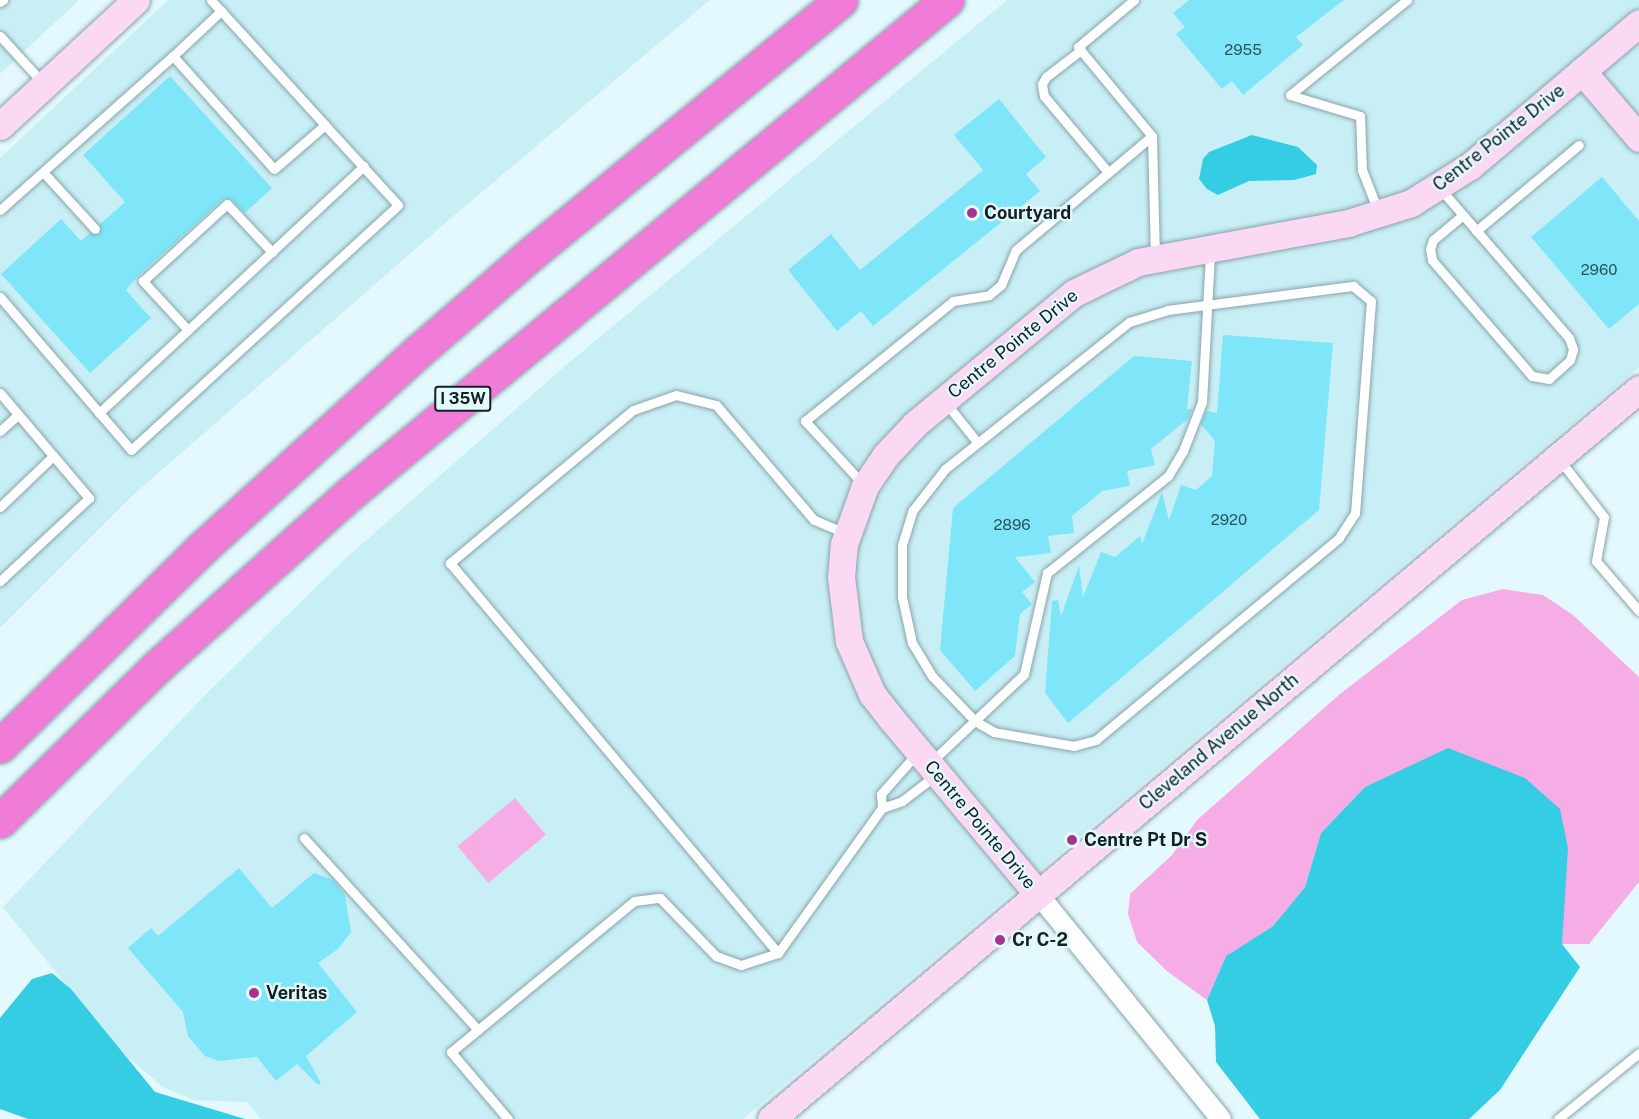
<!DOCTYPE html>
<html>
<head>
<meta charset="utf-8">
<style>
  body { margin:0 }
  #map { position:relative; width:1639px; height:1119px; overflow:hidden; background:#e3f9fd; font-family:"Public Sans",sans-serif }
  div>[style] { position:absolute }
  [style*='--x'] { left:calc(var(--x)*1px); top:calc(var(--y)*1px); width:calc(var(--w)*1px); rotate:calc(var(--a)*1deg) }
  .built>* { inset:0; background:#c9eff6 }
  .green>* { inset:0; background:#f6ace4; transform-origin:0 0 }
  .water>* { inset:0; background:#34cde4 }
  .building>* { inset:0; background:#7ee6f8 }
  .roads { filter:drop-shadow(0 0 2px #8aa4a9) drop-shadow(0 0 2px #8aa4a9) }
  .lane>* { height:9px; margin:-4.5px; padding:0 4.5px; transform-origin:4.5px; border-radius:4.5px; background:#fff }
  .street>* { height:20px; margin:-10px; padding:0 10px; transform-origin:10px; border-radius:10px; background:#fff }
  .secondary>* { height:27px; margin:-13.5px; padding:0 13.5px; transform-origin:13.5px; border-radius:13.5px; background:#fbd8f3 }
  .highway>* { height:33px; margin:-16.5px; padding:0 16.5px; transform-origin:16.5px; border-radius:16.5px; background:#f17cd8 }
  .dots>* { width:16px; height:16px; translate:-50% -50%; box-sizing:border-box; border:3px solid #e3f9fd; border-radius:50% }
  span { translate:-50% -50%; white-space:nowrap; text-align:center; line-height:1.15; -webkit-text-stroke:4.5px #e3f9fd; paint-order:stroke }
  .number-label { font-size:15px; color:#2f5257 }
  .number-label span { -webkit-text-stroke-width:0 }
  .shield-label span { padding:2px 4px; background:#e3f9fd; border:2px solid; border-radius:4px; -webkit-text-stroke-width:0 }
  .shield-label { font-size:16px; color:#152021; font-weight:700 }
  .street-label { font-size:18px; color:#152021 }
  .poi-label { font-size:18px; color:#152021; font-weight:700 }
  .left { translate:0 -50%; text-align:left }
</style>
</head>
<body>
<div id="map">
  <div class="built">
    <div style="clip-path:polygon(0 0,79px 0,0 74px)"></div>
    <div style="clip-path:polygon(168px 0,710px 0,451px 218px,132px 496px,0 628px,0 158px)"></div>
    <div style="clip-path:polygon(1007px 0,1639px 0,1639px 367px,743px 1119px,261px 1119px,247px 1102px,193px 1100px,163px 1087px,118px 1049px,3px 907px,208px 692px,346px 558px,566px 365px)"></div>
  </div>
  <div class="green">
    <div style="clip-path:polygon(1503px 589px,1543px 595px,1573px 615px,1639px 677px,1639px 882px,1589px 944px,1562px 944px,1563px 900px,1406px 769px,1365px 787px,1321px 833px,1305px 887px,1273px 926px,1226px 956px,1207px 1000px,1168px 972px,1137px 942px,1128px 914px,1130px 894px,1172px 855px,1197px 820px,1340px 694px,1462px 600px)"></div>
    <div style="left:515px;top:798px;width:48px;height:75px;rotate:50deg"></div>
  </div>
  <div class="water">
    <div style="clip-path:polygon(1252px 135px,1298px 147px,1317px 165px,1316px 174px,1294px 180px,1249px 181px,1218px 195px,1207px 189px,1199px 179px,1203px 159px,1209px 152px)"></div>
    <div style="clip-path:polygon(1448px 748px,1525px 778px,1560px 809px,1568px 848px,1562px 944px,1580px 967px,1500px 1090px,1469px 1119px,1260px 1119px,1216px 1062px,1215px 1026px,1207px 1000px,1226px 956px,1273px 926px,1305px 887px,1321px 833px,1365px 787px)"></div>
    <div style="clip-path:polygon(52px 973px,71px 989px,155px 1092px,245px 1119px,28px 1119px,0 1109px,0 1018px,32px 979px)"></div>
  </div>
  <div class="building">
    <div style="clip-path:polygon(1189px 0,1344px 0,1296px 37px,1303px 45px,1243px 95px,1232px 81px,1222px 89px,1176px 34px,1185px 27px,1173px 13px)"></div>
    <div style="clip-path:polygon(170px 76px,272px 188px,245px 213px,231px 199px,223px 199px,138px 276px,126px 290px,151px 318px,90px 373px,1px 274px,61px 219px,81px 241px,90px 233px,100px 234px,100px 224px,125px 202px,83px 155px)"></div>
    <div style="clip-path:polygon(999px 99px,1046px 157px,1026px 174px,1040px 191px,873px 326px,861px 311px,837px 331px,788px 270px,831px 234px,860px 270px,983px 170px,954px 135px)"></div>
    <div style="clip-path:polygon(1602px 177px,1639px 221px,1639px 304px,1609px 329px,1531px 237px)"></div>
    <div style="clip-path:polygon(1223px 335px,1333px 343px,1319px 510px,1068px 723px,1045px 693px,1052px 601px,1058px 600px,1061px 616px,1079px 566px,1083px 597px,1101px 552px,1115px 557px,1140px 536px,1142px 544px,1162px 492px,1169px 520px,1181px 485px,1196px 490px,1212px 476px,1215px 441px,1201px 424px,1206px 411px,1217px 413px)"></div>
    <div style="clip-path:polygon(1134px 356px,1192px 361px,1187px 409px,1192px 409px,1188px 419px,1151px 449px,1155px 465px,1127px 471px,1130px 486px,1102px 491px,1072px 516px,1074px 533px,1048px 536px,1051px 553px,1015px 557px,1035px 582px,1022px 592px,1032px 604px,1020px 614px,1015px 656px,975px 691px,940px 650px,953px 508px)"></div>
    <div style="clip-path:polygon(239px 868px,272px 908px,314px 873px,333px 880px,345px 895px,351px 932px,338px 949px,318px 963px,357px 1012px,306px 1056px,321px 1083px,318px 1085px,297px 1064px,276px 1081px,257px 1057px,219px 1061px,205px 1056px,188px 1036px,183px 1012px,128px 948px,151px 928px,158px 936px)"></div>
  </div>
  <div class="roads">
    <div class="lane">
      <div style="--x:211;--y:0;--w:15;--a:48"></div>
      <div style="--x:221;--y:11;--w:154;--a:47.6"></div>
      <div style="--x:325;--y:125;--w:67;--a:139.2"></div>
      <div style="--x:274;--y:169;--w:152;--a:-131.8"></div>
      <div style="--x:173;--y:56;--w:66;--a:-43.2"></div>
      <div style="--x:1134;--y:0;--w:73;--a:140"></div>
      <div style="--x:1078;--y:47;--w:116;--a:50.3"></div>
      <div style="--x:0;--y:2;--w:4;--a:-34"></div>
      <div style="--x:0;--y:36;--w:64;--a:47.5"></div>
      <div style="--x:1081;--y:50;--w:44;--a:142.4"></div>
      <div style="--x:1046;--y:77;--w:8;--a:120"></div>
      <div style="--x:1042;--y:84;--w:12;--a:81"></div>
      <div style="--x:1044;--y:96;--w:99;--a:49.9"></div>
      <div style="--x:43;--y:172;--w:77;--a:47.6"></div>
      <div style="--x:1439;--y:188;--w:16;--a:47"></div>
      <div style="--x:1450;--y:200;--w:182;--a:49.2"></div>
      <div style="--x:1569;--y:338;--w:12;--a:70"></div>
      <div style="--x:1573;--y:349;--w:11;--a:105"></div>
      <div style="--x:1570;--y:360;--w:28;--a:138"></div>
      <div style="--x:1549;--y:379;--w:17;--a:-170"></div>
      <div style="--x:1532;--y:376;--w:153;--a:-130.8"></div>
      <div style="--x:1432;--y:260;--w:11;--a:-100"></div>
      <div style="--x:1430;--y:249;--w:9;--a:-72"></div>
      <div style="--x:1433;--y:240;--w:39;--a:-40"></div>
      <div style="--x:0;--y:210;--w:232;--a:-41.7"></div>
      <div style="--x:1378;--y:211;--w:44;--a:-111.3"></div>
      <div style="--x:1362;--y:170;--w:54;--a:-92.1"></div>
      <div style="--x:1360;--y:116;--w:73;--a:-163.3"></div>
      <div style="--x:1290;--y:95;--w:151;--a:-39.1"></div>
      <div style="--x:1476;--y:231;--w:134;--a:-39.9"></div>
      <div style="--x:1353;--y:286;--w:23;--a:40"></div>
      <div style="--x:1371;--y:301;--w:213;--a:94.3"></div>
      <div style="--x:1355;--y:513;--w:30;--a:123"></div>
      <div style="--x:1339;--y:538;--w:316;--a:140.3"></div>
      <div style="--x:1096;--y:740;--w:23;--a:165"></div>
      <div style="--x:1074;--y:746;--w:81;--a:-170.1"></div>
      <div style="--x:994;--y:732;--w:22;--a:-150"></div>
      <div style="--x:975;--y:721;--w:62;--a:-133.7"></div>
      <div style="--x:932;--y:676;--w:39;--a:-121"></div>
      <div style="--x:912;--y:643;--w:47;--a:-102.3"></div>
      <div style="--x:902;--y:597;--w:52;--a:-90"></div>
      <div style="--x:902;--y:545;--w:37;--a:-73"></div>
      <div style="--x:913;--y:510;--w:52;--a:-52"></div>
      <div style="--x:945;--y:469;--w:236;--a:-38.6"></div>
      <div style="--x:1129;--y:322;--w:41;--a:-17.1"></div>
      <div style="--x:1168;--y:310;--w:187;--a:-7.4"></div>
      <div style="--x:0;--y:297;--w:201;--a:49.4"></div>
      <div style="--x:131;--y:450;--w:362;--a:-42.5"></div>
      <div style="--x:398;--y:205;--w:108;--a:-132.4"></div>
      <div style="--x:188;--y:330;--w:67;--a:-132.6"></div>
      <div style="--x:143;--y:281;--w:114;--a:-42.5"></div>
      <div style="--x:227;--y:204;--w:66;--a:46.8"></div>
      <div style="--x:0;--y:393;--w:138;--a:49.7"></div>
      <div style="--x:89;--y:498;--w:122;--a:137"></div>
      <div style="--x:945;--y:402;--w:51;--a:51.3"></div>
      <div style="--x:99;--y:413;--w:362;--a:-43"></div>
      <div style="--x:0;--y:431;--w:24;--a:-42"></div>
      <div style="--x:1559;--y:459;--w:73;--a:52.2"></div>
      <div style="--x:1604;--y:517;--w:45;--a:100.3"></div>
      <div style="--x:1596;--y:561;--w:66;--a:49.3"></div>
      <div style="--x:863;--y:484;--w:86;--a:-132.6"></div>
      <div style="--x:805;--y:421;--w:191;--a:-39"></div>
      <div style="--x:953;--y:301;--w:36;--a:-9"></div>
      <div style="--x:989;--y:295;--w:16;--a:-40"></div>
      <div style="--x:1001;--y:285;--w:38;--a:-67"></div>
      <div style="--x:1016;--y:250;--w:177;--a:-40"></div>
      <div style="--x:1152;--y:136;--w:119;--a:88.6"></div>
      <div style="--x:0;--y:507;--w:74;--a:-43.9"></div>
      <div style="--x:845;--y:533;--w:34;--a:-157"></div>
      <div style="--x:814;--y:520;--w:151;--a:-130.4"></div>
      <div style="--x:716;--y:405;--w:41;--a:-166"></div>
      <div style="--x:676;--y:395;--w:46;--a:160.8"></div>
      <div style="--x:633;--y:410;--w:239;--a:140.1"></div>
      <div style="--x:450;--y:563;--w:510;--a:49.94"></div>
      <div style="--x:778;--y:953;--w:178;--a:-54.4"></div>
      <div style="--x:882;--y:808;--w:21;--a:-19"></div>
      <div style="--x:902;--y:801;--w:43;--a:-37.4"></div>
      <div style="--x:930;--y:763;--w:129;--a:-43.4"></div>
      <div style="--x:1024;--y:674;--w:104;--a:-77.2"></div>
      <div style="--x:1047;--y:573;--w:155;--a:-38.7"></div>
      <div style="--x:1168;--y:476;--w:29;--a:-59"></div>
      <div style="--x:1183;--y:451;--w:53;--a:-68.8"></div>
      <div style="--x:1202;--y:402;--w:149;--a:-86.9"></div>
      <div style="--x:882;--y:808;--w:14;--a:-94"></div>
      <div style="--x:881;--y:794;--w:56;--a:-48.6"></div>
      <div style="--x:304;--y:838;--w:259;--a:47.8"></div>
      <div style="--x:508;--y:1119;--w:88;--a:-130.4"></div>
      <div style="--x:451;--y:1052;--w:237;--a:-39.5"></div>
      <div style="--x:634;--y:901;--w:26;--a:-7"></div>
      <div style="--x:660;--y:898;--w:81;--a:46"></div>
      <div style="--x:716;--y:956;--w:27;--a:20"></div>
      <div style="--x:741;--y:965;--w:39;--a:-18"></div>
      <div style="--x:1558;--y:1119;--w:104;--a:-39.2"></div>
    </div>
    <div class="street">
      <div style="--x:1038;--y:894;--w:290;--a:50.9"></div>
    </div>
    <div class="secondary">
      <div style="--x:1582;--y:71;--w:88;--a:49.6"></div>
      <div style="--x:0;--y:126;--w:185;--a:-42.8"></div>
      <div style="--x:1038;--y:894;--w:231;--a:-129.9"></div>
      <div style="--x:890;--y:717;--w:29;--a:-128"></div>
      <div style="--x:872;--y:694;--w:58;--a:-113.5"></div>
      <div style="--x:849;--y:641;--w:64;--a:-97.1"></div>
      <div style="--x:841;--y:577;--w:33;--a:-85"></div>
      <div style="--x:844;--y:544;--w:62;--a:-70.1"></div>
      <div style="--x:865;--y:486;--w:36;--a:-56"></div>
      <div style="--x:885;--y:456;--w:44;--a:-46.8"></div>
      <div style="--x:915;--y:424;--w:206;--a:-39.5"></div>
      <div style="--x:1074;--y:293;--w:71;--a:-25.8"></div>
      <div style="--x:1138;--y:262;--w:214;--a:-10.5"></div>
      <div style="--x:1348;--y:223;--w:66;--a:-17.6"></div>
      <div style="--x:1411;--y:203;--w:70;--a:-32.1"></div>
      <div style="--x:1470;--y:166;--w:221;--a:-40.2"></div>
      <div style="--x:771;--y:1119;--w:1134;--a:-40.06"></div>
    </div>
    <div class="highway">
      <div style="--x:0;--y:746;--w:281;--a:-44.4"></div>
      <div style="--x:201;--y:549;--w:296;--a:-42.3"></div>
      <div style="--x:420;--y:350;--w:148;--a:-40.9"></div>
      <div style="--x:532;--y:253;--w:399;--a:-39.3"></div>
      <div style="--x:0;--y:821;--w:224;--a:-44.5"></div>
      <div style="--x:160;--y:664;--w:259;--a:-41.9"></div>
      <div style="--x:353;--y:491;--w:771;--a:-39.58"></div>
    </div>
  </div>
  <div class="dots">
    <div style="left:972px;top:213px;background:#a53490"></div>
    <div style="left:1072px;top:840px;background:#a53490"></div>
    <div style="left:1000px;top:940px;background:#a53490"></div>
    <div style="left:254px;top:993px;background:#a53490"></div>
  </div>
  <div class="number-label">
    <span style="left:1243px;top:50px">2955</span>
    <span style="left:1599px;top:270px">2960</span>
    <span style="left:1229px;top:520px">2920</span>
    <span style="left:1012px;top:525px">2896</span>
  </div>
  <div class="shield-label">
    <span style="left:463px;top:399px">I 35W</span>
  </div>
  <div class="street-label">
    <span style="left:1499px;top:138px;rotate:-38deg">Centre Pointe Drive</span>
    <span style="left:1013px;top:344px;rotate:-39deg">Centre Pointe Drive</span>
    <span style="left:1219px;top:742px;rotate:-40deg">Cleveland Avenue North</span>
    <span style="left:980px;top:825px;rotate:50deg">Centre Pointe Drive</span>
  </div>
  <div class="poi-label">
    <span class="left" style="left:984px;top:213px">Courtyard</span>
    <span class="left" style="left:1084px;top:840px">Centre Pt Dr S</span>
    <span class="left" style="left:1012px;top:940px">Cr C-2</span>
    <span class="left" style="left:266px;top:993px">Veritas</span>
  </div>
</div>
</body>
</html>
